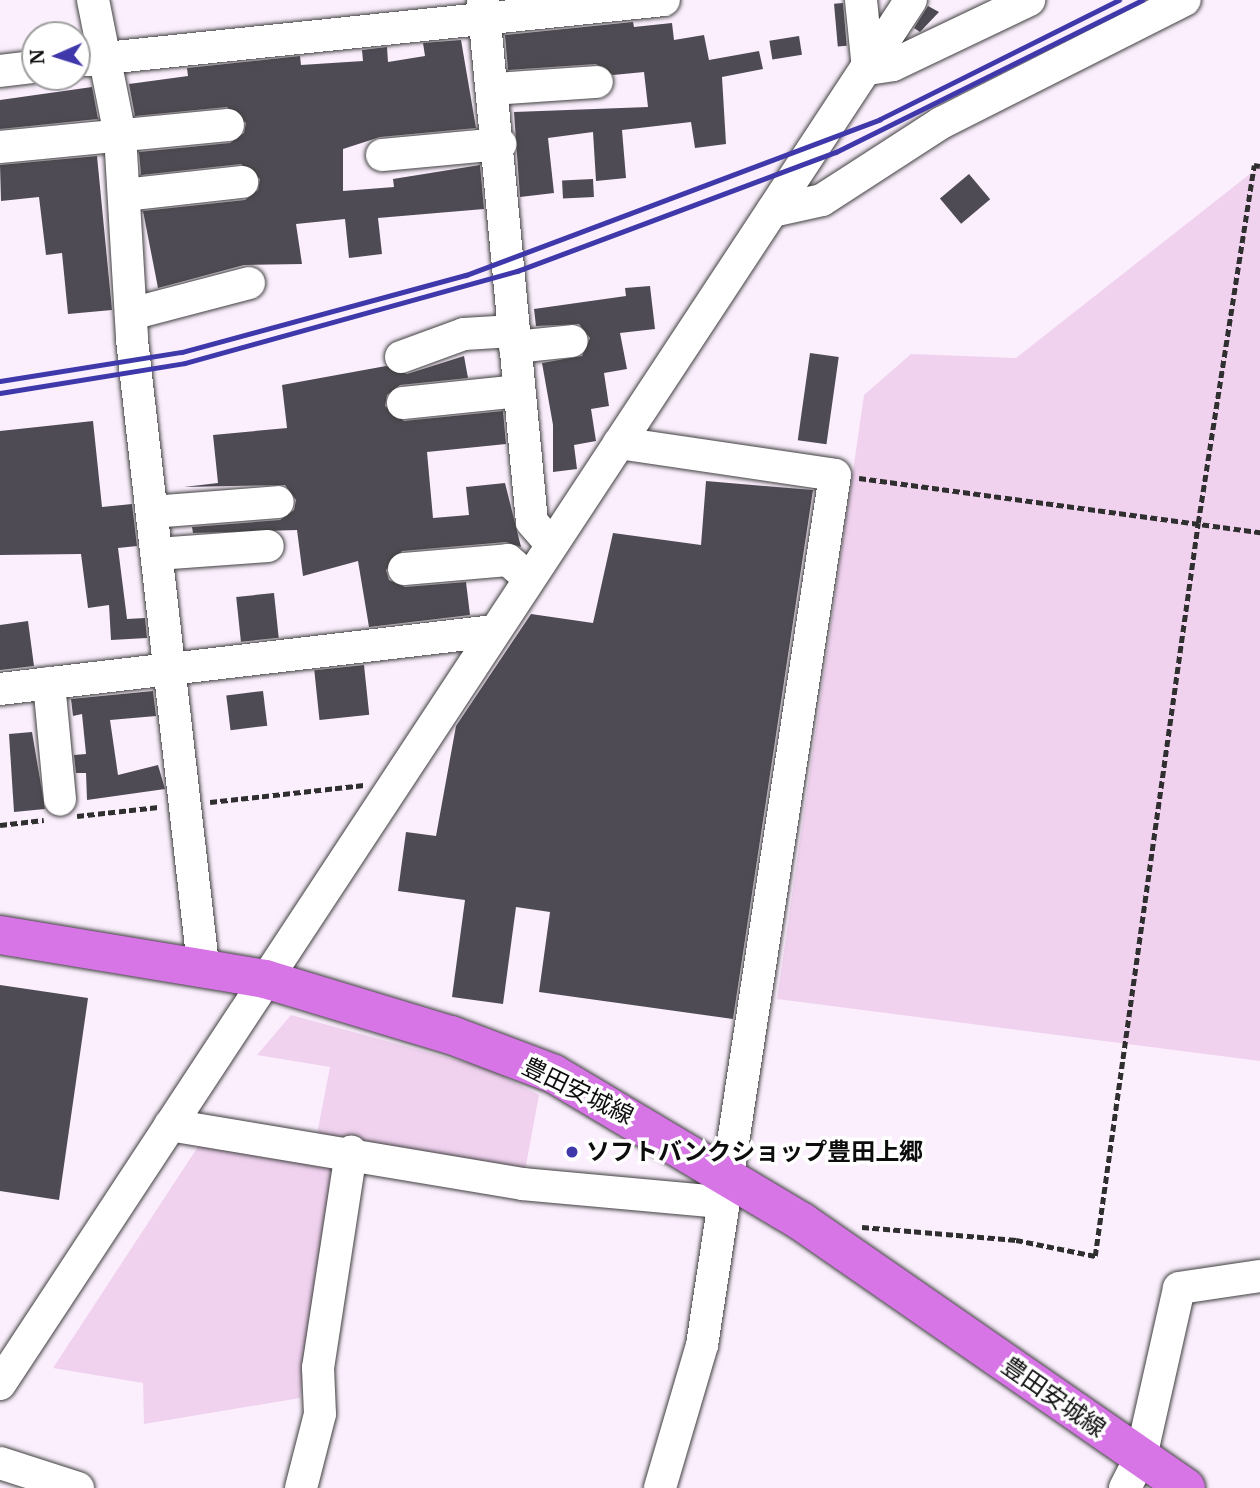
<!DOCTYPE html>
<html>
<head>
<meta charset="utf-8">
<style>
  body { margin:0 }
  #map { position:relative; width:1260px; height:1488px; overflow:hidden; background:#fbeffd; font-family:Merriweather,"Noto Sans JP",serif }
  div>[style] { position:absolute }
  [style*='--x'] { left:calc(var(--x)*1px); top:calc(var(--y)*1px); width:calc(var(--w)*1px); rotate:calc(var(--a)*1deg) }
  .farmland>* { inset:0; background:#f0d2ef }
  .building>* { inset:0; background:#4f4b54; transform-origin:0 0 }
  .path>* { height:4.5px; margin-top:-2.25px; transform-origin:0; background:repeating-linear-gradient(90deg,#2f2f2f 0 7px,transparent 0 10.5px) }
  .roads { filter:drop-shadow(0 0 2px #404040) drop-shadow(0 0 2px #404040) }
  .minor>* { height:32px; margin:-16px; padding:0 16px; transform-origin:16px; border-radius:16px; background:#fff }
  .major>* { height:38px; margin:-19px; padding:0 19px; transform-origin:19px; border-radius:19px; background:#d775e6 }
  .rail>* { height:5px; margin:-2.5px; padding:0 2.5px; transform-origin:2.5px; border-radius:2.5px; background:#3f38aa }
  .dots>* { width:19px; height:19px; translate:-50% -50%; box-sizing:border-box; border:4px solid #fff; border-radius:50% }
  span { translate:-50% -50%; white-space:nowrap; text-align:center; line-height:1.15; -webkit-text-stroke:7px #fff; paint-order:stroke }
  .street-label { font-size:24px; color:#0d0d0d }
  .poi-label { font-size:24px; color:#0d0d0d; font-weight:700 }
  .left { translate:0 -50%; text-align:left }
  .north { position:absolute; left:21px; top:21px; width:70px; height:70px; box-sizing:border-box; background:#fff; border:2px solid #9e9e9e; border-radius:50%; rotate:267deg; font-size:19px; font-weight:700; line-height:28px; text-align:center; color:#0d0d0d }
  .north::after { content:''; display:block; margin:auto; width:24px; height:32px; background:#3f38aa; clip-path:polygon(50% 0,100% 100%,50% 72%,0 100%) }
</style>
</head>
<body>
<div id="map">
  <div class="farmland">
    <div style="clip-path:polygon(1260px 166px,1260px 1061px,777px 999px,864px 395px,911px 354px,1016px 358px)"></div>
    <div style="clip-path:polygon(291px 1015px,489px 1069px,539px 1095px,524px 1176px,317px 1134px,330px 1067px,257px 1055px)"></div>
    <div style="clip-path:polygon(201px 1142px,334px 1161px,300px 1398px,144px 1424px,143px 1383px,53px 1368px)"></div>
  </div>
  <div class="building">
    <div style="left:843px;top:3px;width:43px;height:9px;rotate:85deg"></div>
    <div style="clip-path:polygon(928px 6px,939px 12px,920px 32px,914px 28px)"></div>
    <div style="clip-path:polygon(633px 22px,634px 27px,672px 23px,674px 40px,704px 35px,709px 60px,759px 51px,763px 69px,722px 77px,726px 144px,695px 148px,691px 122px,622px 130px,626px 178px,596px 181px,593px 132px,548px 138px,554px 193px,520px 197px,514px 112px,648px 107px,644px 72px,613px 75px,596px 64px,508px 70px,505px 35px)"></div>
    <div style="left:799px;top:36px;width:19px;height:30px;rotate:81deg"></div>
    <div style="clip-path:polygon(461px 40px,476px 128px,380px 137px,343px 149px,343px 191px,394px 187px,393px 179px,480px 165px,484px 209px,378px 218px,382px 254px,349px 258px,345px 219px,296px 224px,302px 264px,244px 265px,158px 288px,143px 211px,245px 200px,258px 190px,260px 179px,241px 164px,141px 175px,139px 152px,230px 143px,244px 133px,246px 123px,227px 107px,135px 116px,129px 84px,188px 76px,187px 68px,300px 56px,301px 65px,363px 61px,362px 50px,387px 47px,388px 62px,425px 56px,423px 43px)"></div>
    <div style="clip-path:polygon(92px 87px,98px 119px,0 129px,0 100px)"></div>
    <div style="clip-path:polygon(97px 156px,112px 310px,68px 314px,62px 253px,46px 255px,39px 197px,1px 201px,0 165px)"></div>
    <div style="left:969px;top:174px;width:33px;height:38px;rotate:50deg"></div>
    <div style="left:593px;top:179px;width:18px;height:31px;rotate:87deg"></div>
    <div style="clip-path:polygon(650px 286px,655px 329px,620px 333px,627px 369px,604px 373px,609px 406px,591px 409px,596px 441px,574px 445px,577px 469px,553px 472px,553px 425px,542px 363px,582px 356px,590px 338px,579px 324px,536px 326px,534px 309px,626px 296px,625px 288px)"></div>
    <div style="left:810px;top:353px;width:29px;height:88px;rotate:8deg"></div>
    <div style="clip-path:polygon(464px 356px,468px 378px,400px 385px,387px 395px,385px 406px,404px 421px,503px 411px,506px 444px,427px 452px,433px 518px,469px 515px,466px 487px,505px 483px,521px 547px,506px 542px,402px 551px,386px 570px,389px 580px,405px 587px,466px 582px,470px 615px,369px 627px,358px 561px,303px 576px,297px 530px,193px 533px,192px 527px,280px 520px,294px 510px,296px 500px,285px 485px,184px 487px,218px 483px,213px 435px,287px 428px,282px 385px,386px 366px,407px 374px)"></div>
    <div style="clip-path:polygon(93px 421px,102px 507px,132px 504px,137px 546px,118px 548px,127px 619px,145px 618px,147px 638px,111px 640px,109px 605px,88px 608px,81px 554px,0 555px,0 431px)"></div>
    <div style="clip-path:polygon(706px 481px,813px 490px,733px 1019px,539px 992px,550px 912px,516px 907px,503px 1004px,452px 997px,465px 900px,398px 891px,406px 832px,436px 836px,456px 726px,531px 614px,593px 623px,613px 533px,701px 545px)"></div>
    <div style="left:274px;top:593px;width:45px;height:38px;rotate:84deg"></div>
    <div style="clip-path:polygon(28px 621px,34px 666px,0 670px,0 625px)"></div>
    <div style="left:364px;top:665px;width:50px;height:50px;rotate:84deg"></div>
    <div style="clip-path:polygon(153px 691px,156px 716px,110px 720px,118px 775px,158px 765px,165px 789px,87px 800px,86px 773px,76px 773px,74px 755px,86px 754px,82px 714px,73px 716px,71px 699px)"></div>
    <div style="left:263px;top:691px;width:35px;height:37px;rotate:83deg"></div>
    <div style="clip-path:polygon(32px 732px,45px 809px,14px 812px,9px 734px)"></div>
    <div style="clip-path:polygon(0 985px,88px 998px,59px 1200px,0 1191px)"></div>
  </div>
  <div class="path">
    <div style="--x:859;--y:478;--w:405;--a:7.7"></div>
    <div style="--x:210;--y:802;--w:155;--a:-6.3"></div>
    <div style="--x:77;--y:816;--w:82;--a:-6.3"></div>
    <div style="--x:0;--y:825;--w:44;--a:-6.5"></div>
    <div style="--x:862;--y:1227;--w:155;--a:4.8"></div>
    <div style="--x:1016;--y:1240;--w:81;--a:11.4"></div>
    <div style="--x:1095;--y:1256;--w:740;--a:-82"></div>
    <div style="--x:1198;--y:523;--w:362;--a:-81.1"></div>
    <div style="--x:1254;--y:165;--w:6;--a:9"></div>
  </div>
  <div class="roads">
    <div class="minor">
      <div style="--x:93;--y:0;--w:138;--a:78.7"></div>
      <div style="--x:120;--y:135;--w:205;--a:86.6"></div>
      <div style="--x:132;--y:340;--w:629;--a:83.52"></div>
      <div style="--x:861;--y:0;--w:69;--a:84.2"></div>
      <div style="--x:868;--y:69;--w:25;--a:-9"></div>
      <div style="--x:893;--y:65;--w:151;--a:-25.5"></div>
      <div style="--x:483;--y:1;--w:523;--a:84.63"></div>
      <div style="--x:532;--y:522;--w:29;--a:49"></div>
      <div style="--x:77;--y:61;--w:590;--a:-5.93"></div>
      <div style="--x:0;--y:71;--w:35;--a:-7"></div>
      <div style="--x:493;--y:89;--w:104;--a:-3.9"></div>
      <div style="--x:0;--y:147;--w:229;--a:-5.5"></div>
      <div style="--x:382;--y:155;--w:119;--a:-5.3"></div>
      <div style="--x:124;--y:195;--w:119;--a:-6.3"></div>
      <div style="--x:772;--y:211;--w:51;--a:-12.4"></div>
      <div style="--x:822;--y:200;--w:142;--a:-32.9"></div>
      <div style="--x:941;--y:123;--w:273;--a:-26.8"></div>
      <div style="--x:131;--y:314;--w:122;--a:-14.7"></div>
      <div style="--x:515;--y:347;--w:57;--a:-6"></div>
      <div style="--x:401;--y:357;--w:67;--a:-20.1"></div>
      <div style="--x:464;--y:334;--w:49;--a:-3.5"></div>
      <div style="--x:403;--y:403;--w:117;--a:-5.9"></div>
      <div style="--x:619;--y:443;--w:218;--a:8.4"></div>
      <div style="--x:835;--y:475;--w:880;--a:98.69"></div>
      <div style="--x:702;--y:1345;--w:149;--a:106.4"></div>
      <div style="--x:152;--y:512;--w:126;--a:-4.5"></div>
      <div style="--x:157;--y:554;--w:111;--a:-4.1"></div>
      <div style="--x:404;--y:569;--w:104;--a:-4.9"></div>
      <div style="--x:508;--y:560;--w:28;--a:41"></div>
      <div style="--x:49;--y:683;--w:117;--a:84.6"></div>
      <div style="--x:0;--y:689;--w:497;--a:-6.7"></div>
      <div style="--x:170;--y:1125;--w:357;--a:9.5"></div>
      <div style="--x:522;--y:1184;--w:200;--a:5.2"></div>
      <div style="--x:0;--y:1384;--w:1657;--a:-56.65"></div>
      <div style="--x:0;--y:1463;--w:82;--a:17.8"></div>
      <div style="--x:301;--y:1488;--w:76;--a:-75.6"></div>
      <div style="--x:320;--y:1414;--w:46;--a:-92.5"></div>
      <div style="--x:318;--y:1368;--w:219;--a:-81.3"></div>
      <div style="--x:1125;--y:1488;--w:35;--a:-63"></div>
      <div style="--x:1141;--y:1457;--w:173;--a:-77.3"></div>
      <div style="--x:1179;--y:1288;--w:82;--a:-8.4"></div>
    </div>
    <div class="major">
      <div style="--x:0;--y:935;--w:269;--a:9.4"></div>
      <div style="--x:265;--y:979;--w:194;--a:16.8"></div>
      <div style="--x:451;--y:1035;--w:110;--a:20.7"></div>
      <div style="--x:554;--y:1074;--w:289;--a:30.8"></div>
      <div style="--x:802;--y:1222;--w:467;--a:34.7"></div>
    </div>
  </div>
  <div class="rail">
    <div style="--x:0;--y:381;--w:184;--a:-9.1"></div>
    <div style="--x:182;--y:352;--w:294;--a:-15.2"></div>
    <div style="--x:466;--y:275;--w:442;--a:-20.6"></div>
    <div style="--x:880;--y:119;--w:267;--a:-26.5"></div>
    <div style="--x:0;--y:393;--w:187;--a:-9.2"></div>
    <div style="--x:185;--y:363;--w:345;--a:-15.5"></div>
    <div style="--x:517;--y:271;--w:340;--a:-20.5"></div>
    <div style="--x:836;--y:152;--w:342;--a:-26.4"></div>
  </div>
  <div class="dots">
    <div style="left:572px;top:1152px;background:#3f38aa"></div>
  </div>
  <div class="street-label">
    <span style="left:578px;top:1091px;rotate:26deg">豊田安城線</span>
    <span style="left:1054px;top:1397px;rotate:35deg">豊田安城線</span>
  </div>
  <div class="poi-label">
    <span class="left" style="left:586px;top:1152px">ソフトバンクショップ豊田上郷</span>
  </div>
  <div class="north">N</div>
</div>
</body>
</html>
